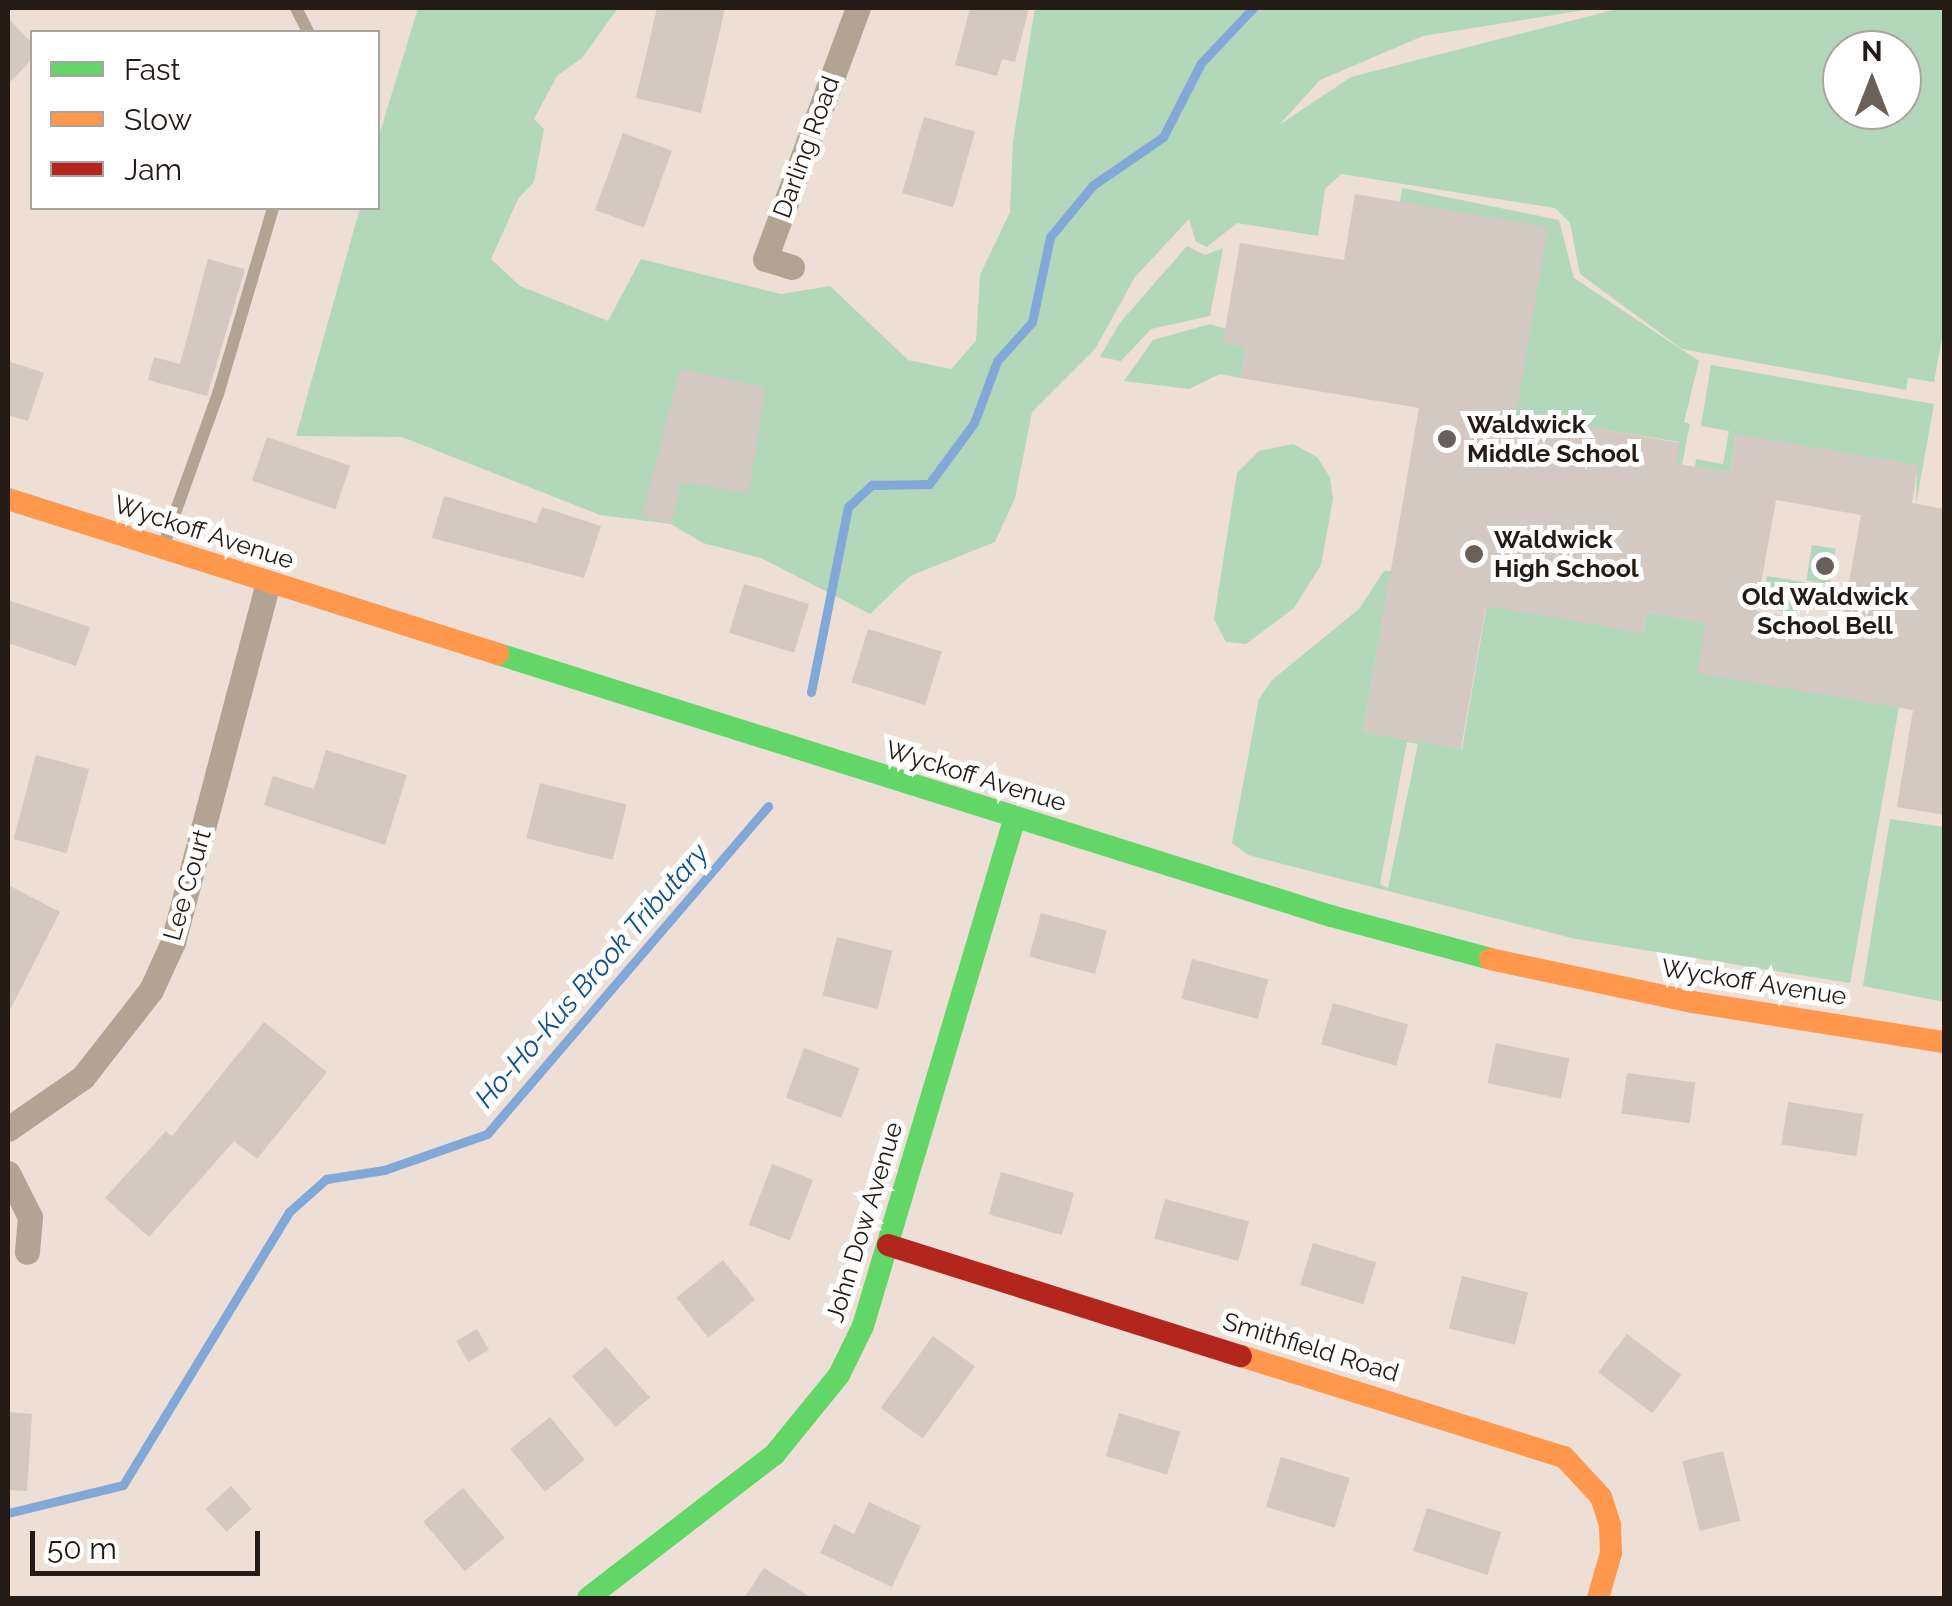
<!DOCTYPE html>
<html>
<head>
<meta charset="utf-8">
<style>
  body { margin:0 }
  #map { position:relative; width:1952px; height:1606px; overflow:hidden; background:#eddfd6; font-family:Raleway,sans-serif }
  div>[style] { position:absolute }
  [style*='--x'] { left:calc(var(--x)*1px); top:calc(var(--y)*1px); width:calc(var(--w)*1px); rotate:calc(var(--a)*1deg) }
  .green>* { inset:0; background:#b2d7ba; transform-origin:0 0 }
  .stream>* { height:9px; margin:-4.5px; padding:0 4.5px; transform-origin:4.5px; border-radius:4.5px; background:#81a8d7 }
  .building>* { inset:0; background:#d3c8c2; transform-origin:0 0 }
  .lane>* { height:12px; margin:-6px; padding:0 6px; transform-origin:6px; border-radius:6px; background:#b2a493 }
  .street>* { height:25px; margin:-12.5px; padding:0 12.5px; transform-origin:12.5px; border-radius:12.5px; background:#b2a493 }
  .fast>* { height:22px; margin:-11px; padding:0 11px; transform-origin:11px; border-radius:11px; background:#63d668 }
  .slow>* { height:22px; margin:-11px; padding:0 11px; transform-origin:11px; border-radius:11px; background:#ff974d }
  .jam>* { height:22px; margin:-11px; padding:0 11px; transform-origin:11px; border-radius:11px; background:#b3261e }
  .dots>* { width:28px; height:28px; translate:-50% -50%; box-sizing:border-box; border:5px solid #fff; border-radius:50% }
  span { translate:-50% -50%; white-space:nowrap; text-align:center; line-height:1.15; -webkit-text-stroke:10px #fff; paint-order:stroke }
  .street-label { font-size:25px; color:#241b16 }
  .poi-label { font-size:25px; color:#241b16; font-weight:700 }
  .left { translate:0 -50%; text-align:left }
  .water-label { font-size:28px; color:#0e4e90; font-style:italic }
  .frame { position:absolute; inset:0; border:10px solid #241b16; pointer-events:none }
  .legend { position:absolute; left:30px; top:30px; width:350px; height:180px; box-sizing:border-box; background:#fff; border:2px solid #a7a4a2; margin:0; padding:12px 18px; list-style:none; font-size:30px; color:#241b16 }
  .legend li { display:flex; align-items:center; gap:20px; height:50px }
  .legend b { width:50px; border:2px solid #a7a4a2 }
  .north { position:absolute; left:1822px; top:30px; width:100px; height:100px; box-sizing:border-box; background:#fff; border:2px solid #a7a4a2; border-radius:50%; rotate:0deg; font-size:28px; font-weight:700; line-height:40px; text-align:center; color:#241b16 }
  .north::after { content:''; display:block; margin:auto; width:35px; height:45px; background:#6a6059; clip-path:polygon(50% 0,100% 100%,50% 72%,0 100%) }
  .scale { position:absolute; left:30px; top:1531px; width:230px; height:45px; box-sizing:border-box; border:5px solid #241b16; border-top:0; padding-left:12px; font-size:30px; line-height:35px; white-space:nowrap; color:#241b16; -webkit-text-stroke:8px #fff; paint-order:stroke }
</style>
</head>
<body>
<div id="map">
  <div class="green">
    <div style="clip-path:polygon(evenodd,418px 8px,618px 8px,582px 58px,557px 76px,534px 119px,544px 129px,534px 182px,518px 199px,491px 259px,520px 286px,608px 321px,641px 259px,781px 294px,830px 286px,908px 360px,951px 369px,976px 341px,980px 275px,1010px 212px,1013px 141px,1035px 8px,1597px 8px,1423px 36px,1320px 80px,1279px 125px,1351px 77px,1621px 8px,1944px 8px,1944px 327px,1934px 382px,1908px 378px,1906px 390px,1682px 349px,1580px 274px,1570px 223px,1555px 208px,1341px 174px,1325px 189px,1318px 236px,1237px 223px,1207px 247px,1196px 242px,1189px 219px,1135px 277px,1095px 349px,1032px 412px,1015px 498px,995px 542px,910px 576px,870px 614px,761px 558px,703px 543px,671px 524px,600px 515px,402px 437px,296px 436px,360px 208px,378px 208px,378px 139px,418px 8px,1842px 50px,1902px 50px,1902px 110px,1842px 110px,1842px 50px)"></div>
    <div style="clip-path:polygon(1402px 188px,1559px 220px,1574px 278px,1699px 361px,1684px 422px,1690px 424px,1682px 465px,1676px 464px,1679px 442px,1558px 422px,1509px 455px,1400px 202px)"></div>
    <div style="clip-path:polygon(1187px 246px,1205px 255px,1223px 248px,1210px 316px,1151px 329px,1121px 361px,1100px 357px,1119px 324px)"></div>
    <div style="clip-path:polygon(1210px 324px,1226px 329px,1224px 342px,1246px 347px,1241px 378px,1220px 374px,1189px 389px,1124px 381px,1153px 340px)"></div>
    <div style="clip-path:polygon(1711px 365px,1934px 404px,1916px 505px,1917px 465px,1736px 435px,1730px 472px,1695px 467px,1696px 459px,1723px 464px,1729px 431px,1701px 426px)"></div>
    <div style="clip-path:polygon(1293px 444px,1317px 457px,1330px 477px,1333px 499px,1321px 565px,1294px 608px,1246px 644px,1226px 642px,1214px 619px,1237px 473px,1259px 451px)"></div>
    <div style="left:1812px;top:545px;width:24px;height:36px;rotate:9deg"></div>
    <div style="clip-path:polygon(evenodd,1493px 568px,1643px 633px,1647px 612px,1706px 623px,1698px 673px,1905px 673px,1850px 983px,1576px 939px,1248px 855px,1232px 843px,1259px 699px,1272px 680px,1359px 609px,1384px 571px,1391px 571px,1363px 732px,1462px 749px,1493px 568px,1407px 742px,1418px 744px,1388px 888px,1380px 884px,1407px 742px)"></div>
    <div style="left:1767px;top:576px;width:38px;height:32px;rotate:9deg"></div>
    <div style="clip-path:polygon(1890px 819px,1944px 827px,1944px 1002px,1863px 986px)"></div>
  </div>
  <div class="stream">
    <div style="--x:811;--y:692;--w:189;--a:-78.7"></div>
    <div style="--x:848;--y:507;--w:33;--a:-43"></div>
    <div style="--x:872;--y:485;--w:57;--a:-1"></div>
    <div style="--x:929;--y:484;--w:76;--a:-53.6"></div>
    <div style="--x:974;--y:423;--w:66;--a:-69.6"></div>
    <div style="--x:997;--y:361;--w:52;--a:-48.1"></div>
    <div style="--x:1032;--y:322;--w:87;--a:-78"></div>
    <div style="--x:1050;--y:237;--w:67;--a:-50.4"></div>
    <div style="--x:1093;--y:185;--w:85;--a:-34.4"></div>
    <div style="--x:1163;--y:137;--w:83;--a:-62.8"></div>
    <div style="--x:1201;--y:63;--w:76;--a:-46.6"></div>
    <div style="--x:8;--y:1513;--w:118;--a:-13.7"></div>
    <div style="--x:123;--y:1485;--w:320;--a:-58.7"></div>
    <div style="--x:289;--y:1212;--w:50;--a:-41.7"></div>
    <div style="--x:326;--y:1179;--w:59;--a:-8.8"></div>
    <div style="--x:384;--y:1170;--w:109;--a:-19.3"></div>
    <div style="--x:487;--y:1134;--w:432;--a:-49.4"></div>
  </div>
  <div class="building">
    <div style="clip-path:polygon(657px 8px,725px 8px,701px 113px,636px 98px)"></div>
    <div style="clip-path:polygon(970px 8px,1029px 8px,1015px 62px,1002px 59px,997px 76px,955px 65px)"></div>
    <div style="clip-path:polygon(8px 18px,32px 43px,32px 59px,8px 84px)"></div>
    <div style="left:924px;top:117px;width:53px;height:79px;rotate:16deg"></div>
    <div style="left:623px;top:133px;width:52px;height:82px;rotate:20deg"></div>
    <div style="clip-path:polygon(evenodd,1355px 194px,1548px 227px,1516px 414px,1680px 443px,1676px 464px,1730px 472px,1736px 434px,1918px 465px,1912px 503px,1944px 509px,1944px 815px,1897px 807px,1913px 710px,1697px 673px,1706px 623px,1647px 612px,1643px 633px,1486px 606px,1461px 749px,1363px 732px,1419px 408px,1241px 378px,1246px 347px,1223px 342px,1240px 243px,1344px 260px,1355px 194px,1776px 500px,1861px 515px,1841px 626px,1756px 611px,1776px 500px)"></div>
    <div style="clip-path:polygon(208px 259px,245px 269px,207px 396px,148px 380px,154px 357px,180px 364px)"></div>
    <div style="clip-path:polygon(8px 361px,44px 373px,28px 421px,8px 415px)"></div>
    <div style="clip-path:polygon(680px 369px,765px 387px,749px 493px,681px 482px,671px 524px,642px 516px)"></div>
    <div style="left:267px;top:437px;width:88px;height:46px;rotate:19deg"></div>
    <div style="clip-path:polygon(444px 496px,536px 523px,542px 507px,601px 526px,584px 578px,432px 538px)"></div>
    <div style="left:744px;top:584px;width:68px;height:51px;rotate:17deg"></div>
    <div style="clip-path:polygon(8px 600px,90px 627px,76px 666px,8px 643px)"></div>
    <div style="left:868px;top:629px;width:77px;height:56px;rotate:17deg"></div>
    <div style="clip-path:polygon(326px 750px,407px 775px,385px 845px,264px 805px,273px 776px,314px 789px)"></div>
    <div style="left:36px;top:755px;width:55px;height:87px;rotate:15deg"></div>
    <div style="left:540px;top:783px;width:89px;height:57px;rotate:14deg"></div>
    <div style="clip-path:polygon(8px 885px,60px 912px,8px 1014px)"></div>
    <div style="left:1041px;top:913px;width:68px;height:45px;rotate:15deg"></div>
    <div style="left:837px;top:937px;width:57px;height:60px;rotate:14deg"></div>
    <div style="left:1192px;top:959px;width:79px;height:41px;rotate:15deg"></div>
    <div style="left:1333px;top:1003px;width:78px;height:43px;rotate:16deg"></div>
    <div style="clip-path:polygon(264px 1022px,327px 1072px,257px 1159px,234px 1141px,149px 1237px,105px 1198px,166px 1131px,172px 1136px)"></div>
    <div style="left:1496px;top:1043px;width:75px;height:41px;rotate:12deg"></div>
    <div style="left:804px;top:1048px;width:59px;height:53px;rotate:20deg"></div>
    <div style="left:1627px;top:1073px;width:69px;height:41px;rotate:8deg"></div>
    <div style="left:1788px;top:1102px;width:76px;height:43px;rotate:9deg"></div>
    <div style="left:772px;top:1164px;width:44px;height:65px;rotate:21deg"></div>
    <div style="left:1001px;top:1172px;width:76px;height:44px;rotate:16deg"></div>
    <div style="left:1165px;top:1199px;width:87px;height:41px;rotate:15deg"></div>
    <div style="left:1313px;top:1243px;width:66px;height:44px;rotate:17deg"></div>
    <div style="left:723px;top:1260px;width:51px;height:60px;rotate:51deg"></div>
    <div style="left:1462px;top:1276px;width:68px;height:54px;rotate:14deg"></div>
    <div style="left:477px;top:1329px;width:24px;height:24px;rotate:60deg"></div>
    <div style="left:1627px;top:1334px;width:68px;height:48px;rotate:37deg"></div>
    <div style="left:933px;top:1336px;width:52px;height:89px;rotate:36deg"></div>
    <div style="left:606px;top:1347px;width:67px;height:45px;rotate:49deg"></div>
    <div style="clip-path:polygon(8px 1412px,32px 1414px,27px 1491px,8px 1490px)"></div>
    <div style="left:1119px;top:1413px;width:64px;height:45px;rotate:17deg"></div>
    <div style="left:550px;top:1417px;width:55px;height:51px;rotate:51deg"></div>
    <div style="left:1723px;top:1451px;width:72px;height:42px;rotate:76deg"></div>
    <div style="left:1281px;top:1457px;width:72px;height:52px;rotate:17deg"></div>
    <div style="left:231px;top:1486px;width:31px;height:34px;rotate:48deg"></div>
    <div style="left:463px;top:1488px;width:65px;height:52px;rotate:50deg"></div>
    <div style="clip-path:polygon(869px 1502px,921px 1526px,892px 1587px,820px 1553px,834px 1524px,854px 1534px)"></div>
    <div style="left:1427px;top:1508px;width:78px;height:45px;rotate:18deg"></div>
    <div style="clip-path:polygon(764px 1568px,812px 1598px,744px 1598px)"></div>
  </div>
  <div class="lane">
    <div style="--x:296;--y:8;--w:27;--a:63"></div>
    <div style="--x:165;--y:541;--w:156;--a:-70.2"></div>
    <div style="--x:218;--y:394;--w:194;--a:-73.5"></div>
  </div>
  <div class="street">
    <div style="--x:792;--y:267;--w:28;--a:-163"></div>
    <div style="--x:765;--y:259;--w:268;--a:-69.7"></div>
    <div style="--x:8;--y:1129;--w:91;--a:-34.7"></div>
    <div style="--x:83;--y:1077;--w:110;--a:-52"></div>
    <div style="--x:151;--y:990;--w:53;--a:-65.4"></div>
    <div style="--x:173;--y:942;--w:372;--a:-75.2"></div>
    <div style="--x:8;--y:1173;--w:49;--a:63.4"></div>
    <div style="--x:30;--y:1217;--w:35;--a:95"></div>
  </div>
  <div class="fast">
    <div style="--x:498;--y:654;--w:873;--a:17.46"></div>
    <div style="--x:1331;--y:916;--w:165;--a:15.1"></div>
    <div style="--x:588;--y:1598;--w:235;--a:-37.6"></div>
    <div style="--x:774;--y:1455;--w:103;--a:-50.9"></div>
    <div style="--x:839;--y:1375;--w:55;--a:-63.9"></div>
    <div style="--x:863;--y:1326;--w:531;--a:-73.37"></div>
  </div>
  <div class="slow">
    <div style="--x:8;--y:499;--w:514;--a:17.55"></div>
    <div style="--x:1490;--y:959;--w:208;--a:12"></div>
    <div style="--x:1693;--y:1002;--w:254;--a:9.1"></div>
    <div style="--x:1241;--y:1356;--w:338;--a:17.4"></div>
    <div style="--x:1564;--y:1457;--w:54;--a:47.2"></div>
    <div style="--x:1601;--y:1497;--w:29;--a:72"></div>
    <div style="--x:1610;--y:1525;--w:28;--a:88"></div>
    <div style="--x:1611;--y:1553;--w:47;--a:106.1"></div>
  </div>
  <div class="jam">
    <div style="--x:888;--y:1245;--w:370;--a:17.5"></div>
  </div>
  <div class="dots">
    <div style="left:1447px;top:439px;background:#6a6059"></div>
    <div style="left:1474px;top:554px;background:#6a6059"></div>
    <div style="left:1825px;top:566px;background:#6a6059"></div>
  </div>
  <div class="street-label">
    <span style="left:806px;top:147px;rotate:-70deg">Darling Road</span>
    <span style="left:204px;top:532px;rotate:18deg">Wyckoff Avenue</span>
    <span style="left:976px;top:776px;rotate:17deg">Wyckoff Avenue</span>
    <span style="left:187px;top:885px;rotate:-74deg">Lee Court</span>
    <span style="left:1754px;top:982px;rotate:9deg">Wyckoff Avenue</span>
    <span style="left:864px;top:1222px;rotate:-73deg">John Dow Avenue</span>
    <span style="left:1311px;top:1347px;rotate:17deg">Smithfield Road</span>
  </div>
  <div class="poi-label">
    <span class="left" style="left:1467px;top:439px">Waldwick<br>Middle School</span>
    <span class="left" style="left:1494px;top:554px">Waldwick<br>High School</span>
    <span style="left:1825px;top:611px">Old Waldwick<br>School Bell</span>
  </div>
  <div class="water-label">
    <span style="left:592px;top:976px;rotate:-49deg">Ho-Ho-Kus Brook Tributary</span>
  </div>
  <div class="frame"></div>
  <ul class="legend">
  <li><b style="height:12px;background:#63d668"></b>Fast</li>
  <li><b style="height:12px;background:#ff974d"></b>Slow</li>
  <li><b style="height:12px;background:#b3261e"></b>Jam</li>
  </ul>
  <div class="north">N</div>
  <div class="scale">50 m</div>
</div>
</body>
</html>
